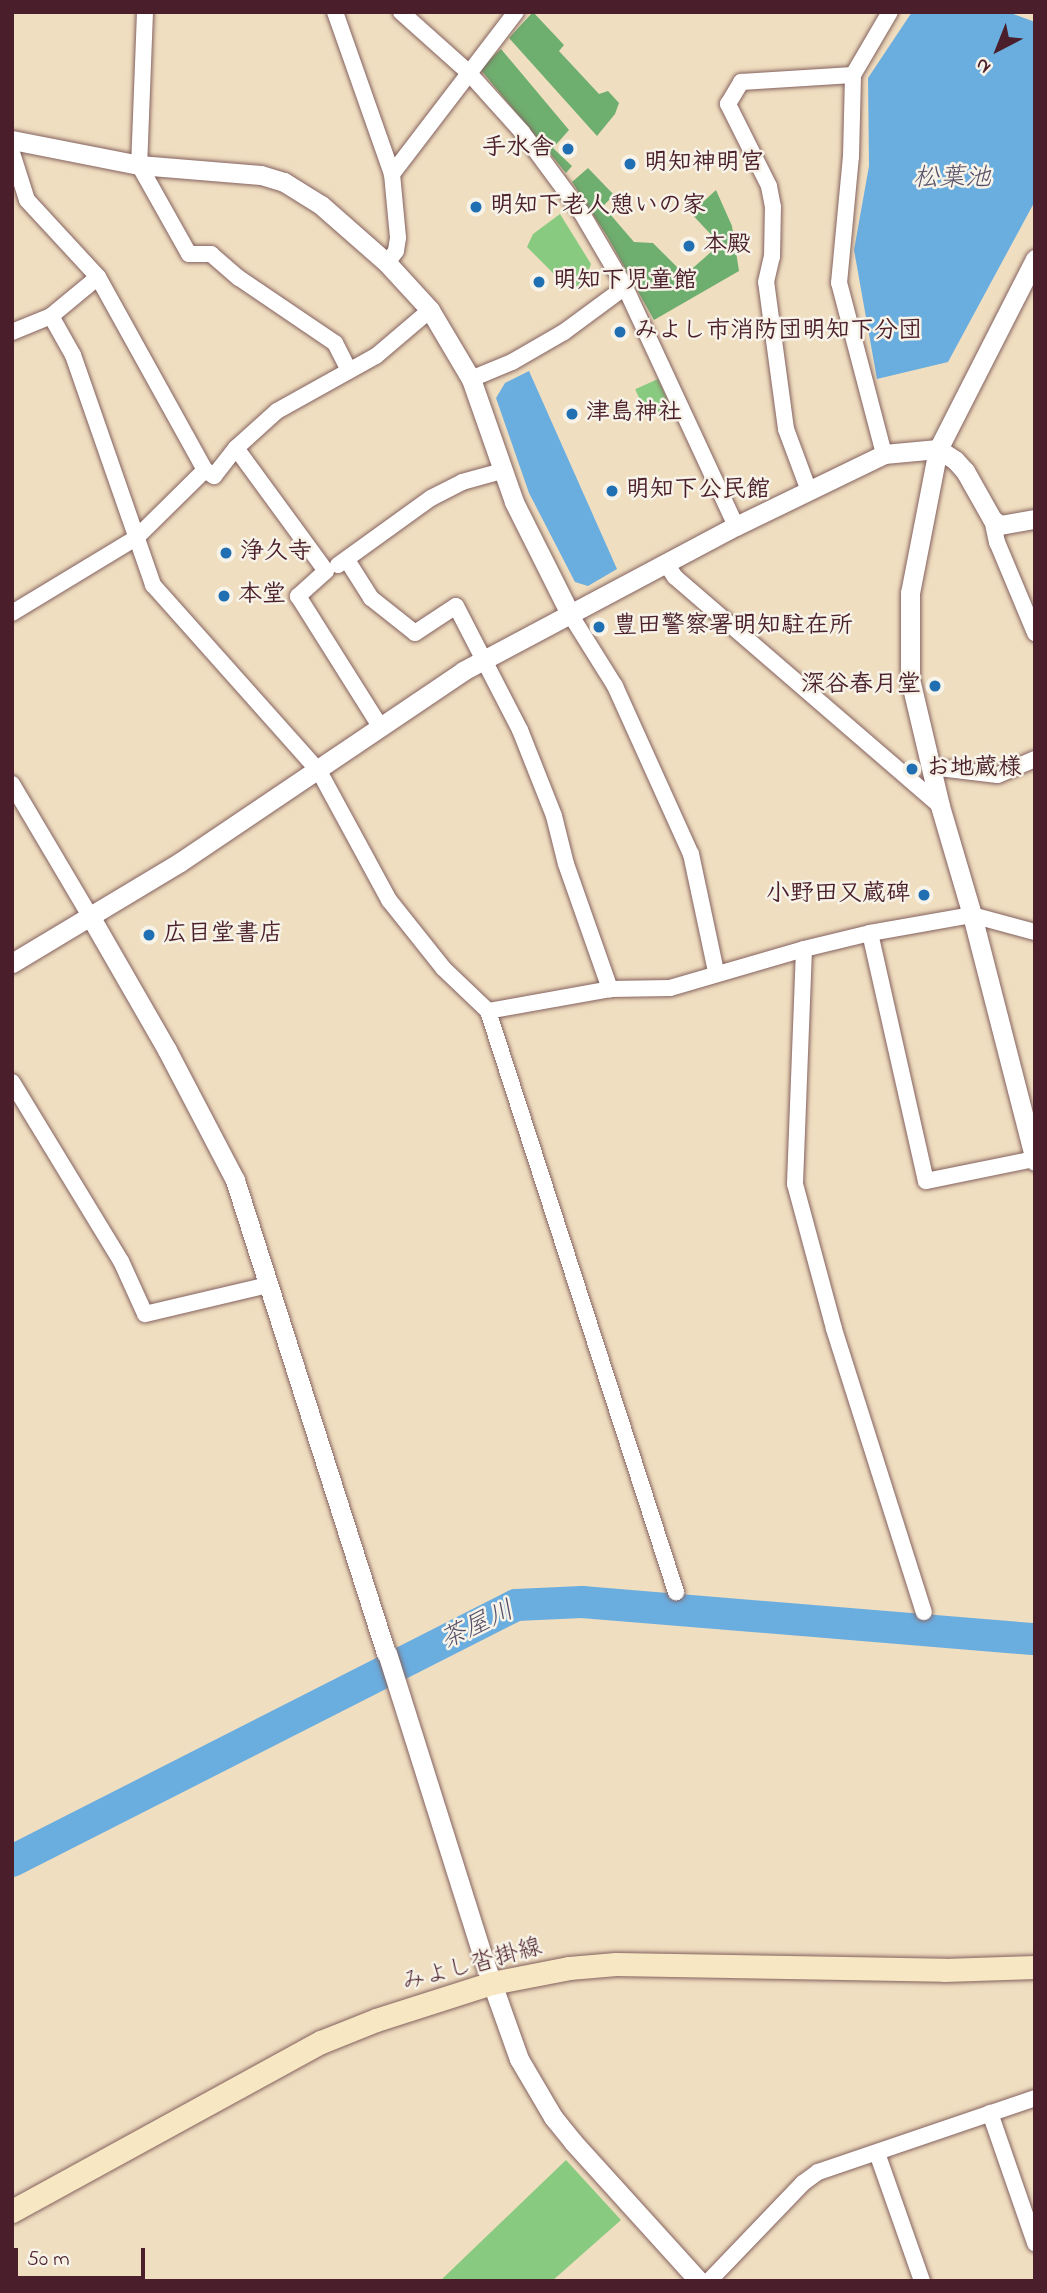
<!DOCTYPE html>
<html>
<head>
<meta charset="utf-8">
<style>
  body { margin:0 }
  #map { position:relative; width:1047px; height:2293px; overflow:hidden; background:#f0dec0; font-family:"Indie Flower","Klee One",sans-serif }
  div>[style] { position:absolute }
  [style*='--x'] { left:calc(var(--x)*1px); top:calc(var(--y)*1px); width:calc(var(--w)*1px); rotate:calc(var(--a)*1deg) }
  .green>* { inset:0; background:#89ca81; transform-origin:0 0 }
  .forest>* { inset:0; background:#6eae6f }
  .water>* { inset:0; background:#6aaddf }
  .river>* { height:32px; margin:-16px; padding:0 16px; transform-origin:16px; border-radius:16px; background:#6aaddf }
  .roads { filter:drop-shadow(0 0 2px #84625f) drop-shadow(0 0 2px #84625f) }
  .minor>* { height:16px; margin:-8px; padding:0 8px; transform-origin:8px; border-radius:8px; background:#fff }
  .tertiary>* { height:19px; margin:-9.5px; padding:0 9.5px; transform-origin:9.5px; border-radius:9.5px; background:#fff }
  .secondary>* { height:23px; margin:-11.5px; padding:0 11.5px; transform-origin:11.5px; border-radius:11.5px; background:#f7e8c3 }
  .dots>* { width:19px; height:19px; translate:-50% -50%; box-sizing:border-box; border:4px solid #f7f3e8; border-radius:50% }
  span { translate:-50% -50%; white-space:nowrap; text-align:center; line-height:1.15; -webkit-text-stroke:5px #f7f3e8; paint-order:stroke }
  .poi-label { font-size:24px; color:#4a1f2b; font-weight:700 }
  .right { translate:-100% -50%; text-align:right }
  .left { translate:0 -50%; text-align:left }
  .street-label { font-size:24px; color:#4a1f2b }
  .water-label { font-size:26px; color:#55516a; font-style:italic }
  .frame { position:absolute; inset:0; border:14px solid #4a1f2b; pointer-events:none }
  .north { position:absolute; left:963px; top:14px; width:70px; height:70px; -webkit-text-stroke:5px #f7f3e8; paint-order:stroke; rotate:222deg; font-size:19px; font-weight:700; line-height:28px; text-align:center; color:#4a1f2b }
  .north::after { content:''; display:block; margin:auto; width:24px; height:32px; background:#4a1f2b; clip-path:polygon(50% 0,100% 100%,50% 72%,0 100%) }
  .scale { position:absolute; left:14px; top:2248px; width:131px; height:32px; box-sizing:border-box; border:4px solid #4a1f2b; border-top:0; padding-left:9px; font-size:21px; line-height:24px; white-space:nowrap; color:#4a1f2b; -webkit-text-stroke:5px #f7f3e8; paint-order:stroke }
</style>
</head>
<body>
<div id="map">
  <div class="green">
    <div style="clip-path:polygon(560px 214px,591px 264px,582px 289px,570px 290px,527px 247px,533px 234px)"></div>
    <div style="left:658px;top:379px;width:30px;height:25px;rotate:66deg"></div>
    <div style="clip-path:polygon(566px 2160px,621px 2220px,552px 2281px,440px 2281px)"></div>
  </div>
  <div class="forest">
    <div style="clip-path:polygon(533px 12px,564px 45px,559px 51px,599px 94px,608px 91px,619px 103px,615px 114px,597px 136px,509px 38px)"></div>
    <div style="clip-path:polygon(501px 49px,569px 130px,553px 148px,572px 166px,566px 173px,480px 69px)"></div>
    <div style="clip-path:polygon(588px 168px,614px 195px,603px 206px,634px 242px,653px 243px,685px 275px,720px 244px,684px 206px,694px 191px,703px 202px,716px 190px,732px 226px,739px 271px,654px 320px,607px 236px,572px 182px)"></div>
  </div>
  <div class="water">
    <div style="clip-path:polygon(912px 12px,1008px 12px,1035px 22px,1035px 201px,948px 362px,877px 379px,854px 250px,869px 166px,868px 78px)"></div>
    <div style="clip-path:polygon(529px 371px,617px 569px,588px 586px,575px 582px,529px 493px,496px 398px,505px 383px)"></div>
  </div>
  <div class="river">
    <div style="--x:12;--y:1861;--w:565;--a:-26.93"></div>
    <div style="--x:516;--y:1605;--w:66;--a:-2.6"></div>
    <div style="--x:582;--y:1602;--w:455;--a:4.7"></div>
  </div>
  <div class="roads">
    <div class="minor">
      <div style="--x:145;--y:12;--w:153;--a:92.2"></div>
      <div style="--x:139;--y:165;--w:102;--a:60.7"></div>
      <div style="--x:189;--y:254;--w:22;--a:0"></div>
      <div style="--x:211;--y:254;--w:37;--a:41"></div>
      <div style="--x:239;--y:278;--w:116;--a:34.1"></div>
      <div style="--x:335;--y:343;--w:28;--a:63"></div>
      <div style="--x:335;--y:12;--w:172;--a:70.6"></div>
      <div style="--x:392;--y:174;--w:64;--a:84.6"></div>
      <div style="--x:398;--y:238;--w:13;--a:99"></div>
      <div style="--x:396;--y:251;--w:15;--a:127"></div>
      <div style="--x:401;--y:12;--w:90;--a:41.8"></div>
      <div style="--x:468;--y:72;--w:81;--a:48"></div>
      <div style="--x:522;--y:132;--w:99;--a:53.6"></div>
      <div style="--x:581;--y:212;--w:87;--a:59.6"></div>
      <div style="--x:625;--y:287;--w:264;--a:65.1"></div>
      <div style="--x:12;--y:153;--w:49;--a:72.3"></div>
      <div style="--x:27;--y:200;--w:105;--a:47.3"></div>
      <div style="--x:98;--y:277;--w:221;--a:61"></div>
      <div style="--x:205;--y:470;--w:11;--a:34"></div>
      <div style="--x:214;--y:476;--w:36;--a:-52"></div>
      <div style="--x:236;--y:448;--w:55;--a:-42.1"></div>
      <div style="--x:277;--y:411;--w:113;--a:-29.1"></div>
      <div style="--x:376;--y:356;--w:71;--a:-40.4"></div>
      <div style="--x:392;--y:174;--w:204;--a:-52.6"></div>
      <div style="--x:51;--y:316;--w:45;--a:60.6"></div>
      <div style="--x:73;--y:355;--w:244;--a:70.8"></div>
      <div style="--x:153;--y:585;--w:249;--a:48.3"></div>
      <div style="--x:319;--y:771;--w:147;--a:61.5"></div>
      <div style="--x:389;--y:900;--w:87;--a:51.5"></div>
      <div style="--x:443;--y:968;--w:62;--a:43.7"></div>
      <div style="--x:488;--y:1011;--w:611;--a:72.07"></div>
      <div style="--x:12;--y:332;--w:42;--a:-22.3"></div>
      <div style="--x:51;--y:316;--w:61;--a:-39.7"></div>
      <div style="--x:471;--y:379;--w:44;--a:-22.5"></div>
      <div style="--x:512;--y:362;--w:60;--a:-30"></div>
      <div style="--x:564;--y:332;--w:76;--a:-36.4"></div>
      <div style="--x:236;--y:448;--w:152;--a:53.8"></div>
      <div style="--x:326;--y:571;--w:38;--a:138"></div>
      <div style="--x:298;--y:596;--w:156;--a:57.8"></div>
      <div style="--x:884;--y:454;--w:177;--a:-104.7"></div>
      <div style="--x:839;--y:283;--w:127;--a:-84.6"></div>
      <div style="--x:851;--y:157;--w:82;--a:-88.6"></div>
      <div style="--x:853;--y:75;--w:73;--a:-59.6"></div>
      <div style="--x:809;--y:491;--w:66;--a:-110.4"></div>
      <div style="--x:786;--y:429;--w:148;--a:-97.7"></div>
      <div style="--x:766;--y:282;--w:26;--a:-77"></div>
      <div style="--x:772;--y:257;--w:50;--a:-88.9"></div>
      <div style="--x:773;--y:207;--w:21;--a:-101"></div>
      <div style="--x:769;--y:186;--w:92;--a:-116.6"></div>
      <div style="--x:728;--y:104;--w:26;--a:-59"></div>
      <div style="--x:741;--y:82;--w:112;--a:-3.6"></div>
      <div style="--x:992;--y:519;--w:24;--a:78"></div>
      <div style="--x:997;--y:542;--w:99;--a:67.3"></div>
      <div style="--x:347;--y:560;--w:45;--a:57.7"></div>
      <div style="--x:371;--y:598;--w:56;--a:38.5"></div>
      <div style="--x:415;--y:633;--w:49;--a:-33.4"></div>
      <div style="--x:456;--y:606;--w:140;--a:62.7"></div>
      <div style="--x:520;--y:730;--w:92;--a:68.4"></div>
      <div style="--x:554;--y:816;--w:49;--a:76"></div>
      <div style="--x:566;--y:864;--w:133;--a:70.6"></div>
      <div style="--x:666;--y:564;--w:16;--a:55"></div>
      <div style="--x:675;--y:577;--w:350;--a:40.8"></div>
      <div style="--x:338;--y:565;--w:115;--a:-35.8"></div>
      <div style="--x:431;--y:498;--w:35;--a:-27"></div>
      <div style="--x:462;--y:482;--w:41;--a:-15.4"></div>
      <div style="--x:12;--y:613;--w:145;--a:-31.2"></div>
      <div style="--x:136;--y:538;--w:97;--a:-44.6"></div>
      <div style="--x:570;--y:614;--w:85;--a:58"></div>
      <div style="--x:615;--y:686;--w:184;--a:65.7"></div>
      <div style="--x:691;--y:854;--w:121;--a:78"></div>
      <div style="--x:931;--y:767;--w:67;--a:6.8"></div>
      <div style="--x:998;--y:775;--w:40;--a:-23.4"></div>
      <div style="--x:12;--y:784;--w:153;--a:59.4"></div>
      <div style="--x:870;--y:933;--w:254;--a:77.3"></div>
      <div style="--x:926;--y:1181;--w:110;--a:-11.5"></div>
      <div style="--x:804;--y:949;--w:235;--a:92.2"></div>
      <div style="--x:795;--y:1184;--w:150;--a:74.9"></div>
      <div style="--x:834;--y:1329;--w:297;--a:72.4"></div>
      <div style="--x:488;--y:1011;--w:124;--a:-10.2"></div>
      <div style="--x:610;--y:989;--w:60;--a:-1"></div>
      <div style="--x:670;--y:988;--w:140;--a:-16.2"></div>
      <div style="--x:804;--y:949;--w:68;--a:-13.6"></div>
      <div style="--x:870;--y:933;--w:104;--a:-10"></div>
      <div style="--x:972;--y:915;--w:65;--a:15.1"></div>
      <div style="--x:12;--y:1082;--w:210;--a:58.7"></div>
      <div style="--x:121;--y:1261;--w:58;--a:65.6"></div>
      <div style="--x:145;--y:1314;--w:126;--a:-13.3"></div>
      <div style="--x:990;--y:2113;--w:138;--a:70.9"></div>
      <div style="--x:877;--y:2153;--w:136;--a:70.6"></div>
      <div style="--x:709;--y:2281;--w:136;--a:-46.2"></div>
      <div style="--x:803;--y:2183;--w:19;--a:-36"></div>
      <div style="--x:818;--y:2172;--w:229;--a:-18.8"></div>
    </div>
    <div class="tertiary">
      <div style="--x:12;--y:140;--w:129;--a:11.1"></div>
      <div style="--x:139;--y:165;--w:122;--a:4.7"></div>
      <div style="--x:261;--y:175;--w:24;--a:17"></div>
      <div style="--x:284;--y:182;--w:44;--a:31.9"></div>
      <div style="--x:321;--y:205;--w:88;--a:41.3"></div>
      <div style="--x:387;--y:263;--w:64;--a:47.5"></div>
      <div style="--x:430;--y:310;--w:80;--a:59.3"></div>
      <div style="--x:471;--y:379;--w:130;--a:70.7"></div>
      <div style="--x:514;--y:502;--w:125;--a:63.4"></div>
      <div style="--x:1035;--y:259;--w:213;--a:117"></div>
      <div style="--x:938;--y:449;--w:147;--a:101"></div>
      <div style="--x:910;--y:593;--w:86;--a:90"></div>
      <div style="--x:910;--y:679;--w:130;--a:76.7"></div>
      <div style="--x:940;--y:806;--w:114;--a:73.6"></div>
      <div style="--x:972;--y:915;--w:254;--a:75.6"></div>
      <div style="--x:90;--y:916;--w:155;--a:60.1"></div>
      <div style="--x:167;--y:1050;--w:147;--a:62.4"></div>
      <div style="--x:235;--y:1180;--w:496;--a:72.3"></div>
      <div style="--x:12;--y:963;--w:196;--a:-31"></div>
      <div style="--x:180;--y:862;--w:341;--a:-34"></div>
      <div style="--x:463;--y:671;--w:309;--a:-28"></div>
      <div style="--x:736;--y:526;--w:165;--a:-25.9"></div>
      <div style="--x:884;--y:454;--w:54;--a:-5.3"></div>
      <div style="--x:938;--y:449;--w:20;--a:33"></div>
      <div style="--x:955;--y:460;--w:15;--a:48"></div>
      <div style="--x:965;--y:471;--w:55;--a:60.6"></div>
      <div style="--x:992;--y:519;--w:10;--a:37"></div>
      <div style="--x:1000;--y:525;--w:36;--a:-10"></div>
      <div style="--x:387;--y:1653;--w:320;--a:72.5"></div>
      <div style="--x:483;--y:1958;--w:107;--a:70.4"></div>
      <div style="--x:519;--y:2059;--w:67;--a:59.6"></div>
      <div style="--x:553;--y:2117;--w:32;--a:51"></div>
      <div style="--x:573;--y:2142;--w:188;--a:47.8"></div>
    </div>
    <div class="secondary">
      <div style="--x:12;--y:2211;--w:352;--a:-28.7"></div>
      <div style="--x:321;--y:2042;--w:59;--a:-21.8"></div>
      <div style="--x:376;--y:2020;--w:122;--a:-17.7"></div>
      <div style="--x:492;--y:1983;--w:78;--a:-11"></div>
      <div style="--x:569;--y:1968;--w:47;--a:-4.9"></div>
      <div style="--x:616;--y:1964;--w:328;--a:1"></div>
      <div style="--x:944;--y:1970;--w:91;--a:-1.9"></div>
    </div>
  </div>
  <div class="dots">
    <div style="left:568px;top:149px;background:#1f6fb2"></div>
    <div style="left:630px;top:164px;background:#1f6fb2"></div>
    <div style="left:476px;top:207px;background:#1f6fb2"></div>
    <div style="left:689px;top:246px;background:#1f6fb2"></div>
    <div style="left:539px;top:282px;background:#1f6fb2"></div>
    <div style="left:620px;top:332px;background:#1f6fb2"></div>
    <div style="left:572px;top:414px;background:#1f6fb2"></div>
    <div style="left:612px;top:491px;background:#1f6fb2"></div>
    <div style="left:226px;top:553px;background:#1f6fb2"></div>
    <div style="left:224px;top:596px;background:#1f6fb2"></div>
    <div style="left:599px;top:627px;background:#1f6fb2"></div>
    <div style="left:935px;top:686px;background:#1f6fb2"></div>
    <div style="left:912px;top:769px;background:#1f6fb2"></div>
    <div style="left:924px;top:895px;background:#1f6fb2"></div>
    <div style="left:149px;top:935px;background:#1f6fb2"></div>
  </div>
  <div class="poi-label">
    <span class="right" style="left:554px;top:149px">手水舎</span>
    <span class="left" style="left:644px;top:164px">明知神明宮</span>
    <span class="left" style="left:490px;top:207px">明知下老人憩いの家</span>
    <span class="left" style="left:703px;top:246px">本殿</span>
    <span class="left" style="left:553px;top:282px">明知下児童館</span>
    <span class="left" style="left:634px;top:332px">みよし市消防団明知下分団</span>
    <span class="left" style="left:586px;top:414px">津島神社</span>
    <span class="left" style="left:626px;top:491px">明知下公民館</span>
    <span class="left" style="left:240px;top:553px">浄久寺</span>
    <span class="left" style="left:238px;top:596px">本堂</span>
    <span class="left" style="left:613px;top:627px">豊田警察署明知駐在所</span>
    <span class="right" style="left:921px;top:686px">深谷春月堂</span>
    <span class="left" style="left:926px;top:769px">お地蔵様</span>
    <span class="right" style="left:910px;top:895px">小野田又蔵碑</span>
    <span class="left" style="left:163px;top:935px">広目堂書店</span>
  </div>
  <div class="street-label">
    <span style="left:472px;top:1966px;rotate:-15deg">みよし沓掛線</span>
  </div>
  <div class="water-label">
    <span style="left:952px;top:180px">松葉池</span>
    <span style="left:478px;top:1627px;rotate:-25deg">茶屋川</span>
  </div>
  <div class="frame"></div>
  <div class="north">N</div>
  <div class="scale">50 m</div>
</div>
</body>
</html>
